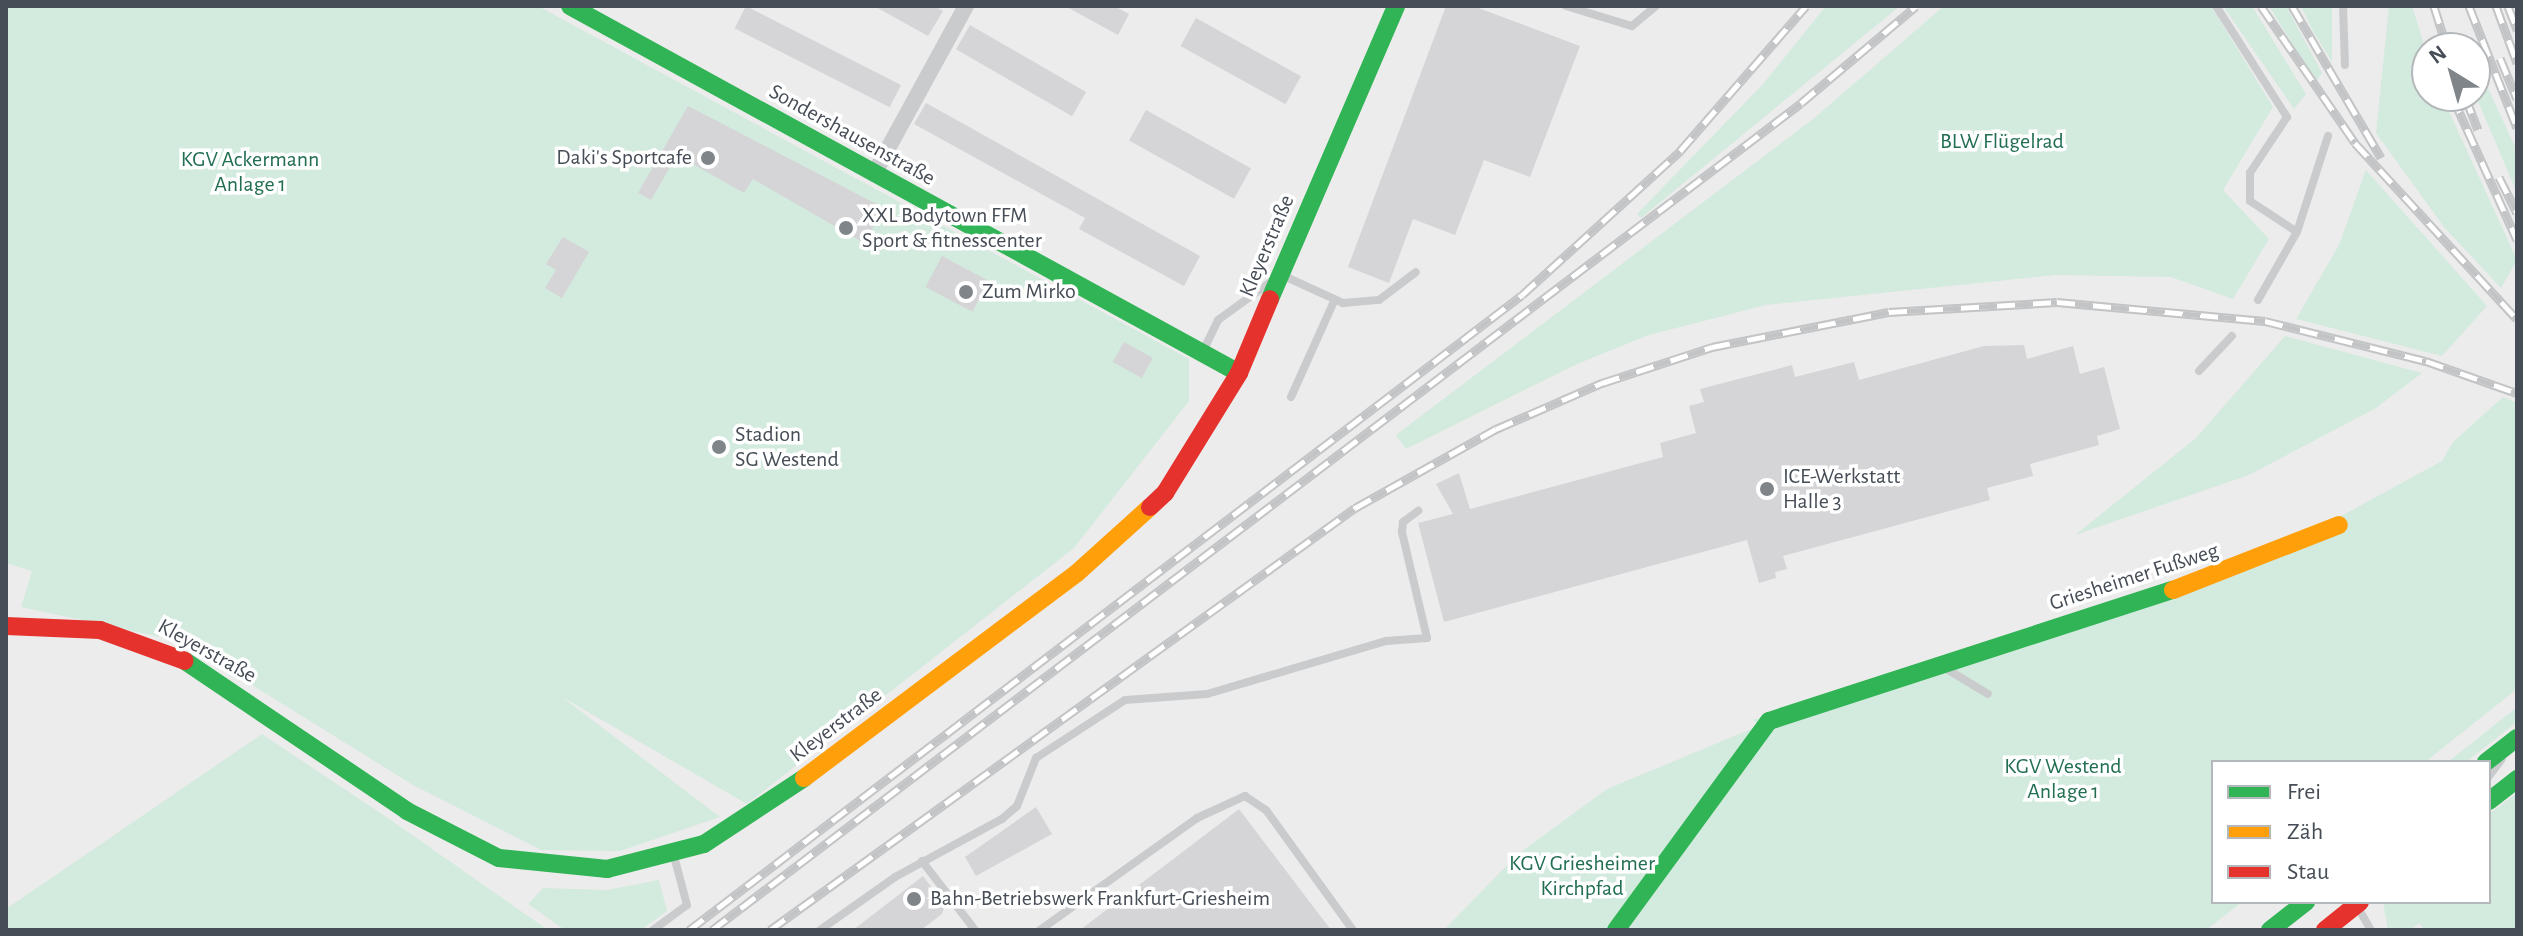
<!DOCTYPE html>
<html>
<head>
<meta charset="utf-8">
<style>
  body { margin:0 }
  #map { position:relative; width:2523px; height:936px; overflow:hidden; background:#edecec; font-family:"Alegreya Sans",sans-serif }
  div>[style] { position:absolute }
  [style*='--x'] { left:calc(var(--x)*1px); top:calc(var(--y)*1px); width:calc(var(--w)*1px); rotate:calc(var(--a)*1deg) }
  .green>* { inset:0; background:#d3eade }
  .building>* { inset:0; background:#d5d4d7; transform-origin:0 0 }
  .lane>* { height:8px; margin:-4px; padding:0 4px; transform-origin:4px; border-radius:4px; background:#c9cbcd }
  .street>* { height:16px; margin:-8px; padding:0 8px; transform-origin:8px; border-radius:8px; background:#c9cbcd }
  .fast>* { height:18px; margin:-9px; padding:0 9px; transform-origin:9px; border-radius:9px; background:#30b455 }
  .slow>* { height:18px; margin:-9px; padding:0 9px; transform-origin:9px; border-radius:9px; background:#ff9f0a }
  .jam>* { height:18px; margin:-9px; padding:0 9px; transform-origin:9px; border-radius:9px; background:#e5322d }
  .rail>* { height:9px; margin-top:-4.5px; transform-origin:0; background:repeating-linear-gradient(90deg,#fff 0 18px,#c3c4c6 0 36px); box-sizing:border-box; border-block:2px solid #c3c4c6 }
  .dots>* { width:22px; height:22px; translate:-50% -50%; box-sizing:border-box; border:4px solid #fff; border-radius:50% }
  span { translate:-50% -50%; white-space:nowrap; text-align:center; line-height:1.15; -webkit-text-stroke:7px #fff; paint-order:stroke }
  .street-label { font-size:22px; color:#464d56 }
  .park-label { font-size:22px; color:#216e51 }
  .poi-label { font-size:22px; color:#464d56 }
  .right { translate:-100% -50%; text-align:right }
  .left { translate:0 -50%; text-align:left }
  .frame { position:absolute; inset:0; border:8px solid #464d56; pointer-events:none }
  .legend { position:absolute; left:2211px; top:760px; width:280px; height:144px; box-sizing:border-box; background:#fff; border:2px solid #b5b8bb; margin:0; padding:10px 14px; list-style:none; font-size:24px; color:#464d56 }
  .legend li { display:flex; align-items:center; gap:16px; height:40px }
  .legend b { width:40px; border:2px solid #b5b8bb }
  .north { position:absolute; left:2411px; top:32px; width:80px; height:80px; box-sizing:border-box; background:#fff; border:2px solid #b5b8bb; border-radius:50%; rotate:323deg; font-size:22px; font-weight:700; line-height:32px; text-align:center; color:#464d56 }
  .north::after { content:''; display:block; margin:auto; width:28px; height:36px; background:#80858a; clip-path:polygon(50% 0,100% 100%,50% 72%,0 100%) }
</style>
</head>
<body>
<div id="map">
  <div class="green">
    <div style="clip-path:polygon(6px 6px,538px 6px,1189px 359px,1189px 401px,1074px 548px,747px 804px,562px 697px,720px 817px,620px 851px,541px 850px,413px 785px,183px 642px,21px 607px,32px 571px,6px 563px)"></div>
    <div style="clip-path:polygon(1826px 6px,1900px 6px,1641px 218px,1637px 214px,1763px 84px)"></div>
    <div style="clip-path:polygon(1944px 6px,2211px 6px,2273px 107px,2223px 190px,2269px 239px,2233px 299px,2171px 277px,2055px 275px,1766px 305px,1649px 335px,1577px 364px,1406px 449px,1396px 435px,1813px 119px)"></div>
    <div style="clip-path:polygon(2223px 6px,2252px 6px,2306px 94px,2294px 109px)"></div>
    <div style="clip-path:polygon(2269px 6px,2286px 6px,2322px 73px,2316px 82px)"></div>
    <div style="clip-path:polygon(2301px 6px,2332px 6px,2332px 62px,2313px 31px)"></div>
    <div style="clip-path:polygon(2389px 6px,2412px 6px,2427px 54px,2427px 96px,2442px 96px,2517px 260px,2501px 288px,2444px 227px,2376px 133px)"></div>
    <div style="clip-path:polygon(2475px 60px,2517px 151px,2517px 193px,2475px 94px)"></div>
    <div style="clip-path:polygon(2366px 170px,2487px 306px,2442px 356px,2296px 319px,2339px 245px)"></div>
    <div style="clip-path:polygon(2285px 336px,2422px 373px,2376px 408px,2249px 475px,2075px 535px,2196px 438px)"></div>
    <div style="clip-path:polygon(2503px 397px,2517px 403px,2517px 689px,2425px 762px,2213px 762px,2213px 902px,2242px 902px,2206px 930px,1621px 930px,1770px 733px,1753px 720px,2191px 579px,2323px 526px,2442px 461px,2453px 442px)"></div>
    <div style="clip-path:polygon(2517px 707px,2517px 722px,2466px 762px,2448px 762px)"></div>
    <div style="clip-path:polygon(1756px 727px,1609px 930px,1444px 930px,1517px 855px,1607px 789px)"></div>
    <div style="clip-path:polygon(262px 734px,388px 818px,548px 930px,6px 930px,6px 909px)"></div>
    <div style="clip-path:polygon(2517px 793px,2517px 930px,2425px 930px,2419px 923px,2411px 930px,2388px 930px,2383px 902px,2489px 902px,2489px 814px)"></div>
    <div style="clip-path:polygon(659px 880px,667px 911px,641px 930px,565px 930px,528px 904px,543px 888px,607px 890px)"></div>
  </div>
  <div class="building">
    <div style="left:746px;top:6px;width:174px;height:25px;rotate:27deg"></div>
    <div style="clip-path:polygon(874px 6px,934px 6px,943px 11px,928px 36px)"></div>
    <div style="clip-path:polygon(1065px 6px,1114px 6px,1129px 14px,1118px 35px)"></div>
    <div style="clip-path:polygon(1446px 6px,1473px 6px,1580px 46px,1530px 177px,1484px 160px,1455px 235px,1413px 219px,1389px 283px,1348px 267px)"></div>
    <div style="left:1196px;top:18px;width:120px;height:32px;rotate:29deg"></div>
    <div style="left:970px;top:25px;width:134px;height:28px;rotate:30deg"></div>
    <div style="clip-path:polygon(926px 103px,1200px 256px,1184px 286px,1079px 229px,1085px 218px,914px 124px)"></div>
    <div style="clip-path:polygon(688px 106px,884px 208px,864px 243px,753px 179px,744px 193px,677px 155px,651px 200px,638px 193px)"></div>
    <div style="left:1146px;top:110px;width:120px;height:35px;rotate:29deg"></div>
    <div style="clip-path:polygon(563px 237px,589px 252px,562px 298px,545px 288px,556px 270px,546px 264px)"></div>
    <div style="left:942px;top:256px;width:53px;height:35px;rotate:28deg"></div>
    <div style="left:1124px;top:342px;width:33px;height:23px;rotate:29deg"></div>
    <div style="clip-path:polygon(2024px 345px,2027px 359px,2073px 346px,2080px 374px,2104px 367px,2120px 429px,2097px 436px,2099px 445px,2030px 464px,2033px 476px,1987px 488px,1990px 500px,1783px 556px,1787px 569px,1775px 572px,1776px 578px,1759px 583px,1747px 540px,1444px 622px,1418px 523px,1453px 514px,1436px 484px,1459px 473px,1470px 509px,1663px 457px,1660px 443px,1696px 433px,1689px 406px,1704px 402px,1700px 389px,1792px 365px,1795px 377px,1854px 362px,1859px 380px,1984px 346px)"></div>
    <div style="clip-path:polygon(1036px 807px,1052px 834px,976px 876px,965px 857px)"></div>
    <div style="clip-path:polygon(1239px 809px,1331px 930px,1080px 930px)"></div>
    <div style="clip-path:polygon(923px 876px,945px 905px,942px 914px,921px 930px,853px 930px)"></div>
  </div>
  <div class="lane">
    <div style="--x:1566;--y:6;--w:69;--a:16.9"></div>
    <div style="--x:1632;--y:26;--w:31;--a:-40"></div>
    <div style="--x:2216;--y:6;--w:132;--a:57.4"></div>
    <div style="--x:2287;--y:117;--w:67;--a:123.5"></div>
    <div style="--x:2250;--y:173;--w:28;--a:90"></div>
    <div style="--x:2250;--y:201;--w:56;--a:33.4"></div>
    <div style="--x:2343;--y:6;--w:59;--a:88.1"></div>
    <div style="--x:1284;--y:276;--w:65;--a:24.6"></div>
    <div style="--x:1343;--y:303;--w:36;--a:-5"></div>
    <div style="--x:1379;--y:300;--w:46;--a:-37.1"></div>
    <div style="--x:2258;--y:300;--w:78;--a:-60.2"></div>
    <div style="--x:2297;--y:232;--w:101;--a:-72.1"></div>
    <div style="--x:1203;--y:351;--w:34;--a:-64"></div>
    <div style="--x:1218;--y:320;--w:67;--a:-35.8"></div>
    <div style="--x:2199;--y:371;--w:48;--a:-46.7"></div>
    <div style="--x:1291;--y:397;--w:107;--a:-65.8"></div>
    <div style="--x:1945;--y:668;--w:50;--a:31.2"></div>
    <div style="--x:2489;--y:776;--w:21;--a:-53"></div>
    <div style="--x:922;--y:861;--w:87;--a:52.5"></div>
    <div style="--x:2357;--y:906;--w:28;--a:60"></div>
    <div style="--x:653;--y:930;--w:42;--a:-36.3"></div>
    <div style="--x:687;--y:905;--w:51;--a:-104.9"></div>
    <div style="--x:820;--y:930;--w:92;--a:-35.2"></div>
    <div style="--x:895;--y:877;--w:122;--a:-28.5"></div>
    <div style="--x:1002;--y:819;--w:20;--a:-41"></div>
    <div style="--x:1017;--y:806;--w:52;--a:-68.4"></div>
    <div style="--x:1036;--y:758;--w:106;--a:-33.1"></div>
    <div style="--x:1125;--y:700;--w:82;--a:-4.2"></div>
    <div style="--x:1207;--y:694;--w:187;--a:-16.5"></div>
    <div style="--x:1386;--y:641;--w:41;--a:-4.2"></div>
    <div style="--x:1427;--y:638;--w:109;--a:-103.3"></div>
    <div style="--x:1402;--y:532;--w:10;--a:-84"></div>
    <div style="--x:1403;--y:522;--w:19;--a:-36"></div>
    <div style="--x:1040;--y:930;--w:193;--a:-35.5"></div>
    <div style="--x:1197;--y:818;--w:53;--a:-24.6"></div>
    <div style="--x:1245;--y:796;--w:25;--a:34"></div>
    <div style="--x:1266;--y:810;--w:148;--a:54.1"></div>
  </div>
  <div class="street">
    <div style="--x:874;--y:174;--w:192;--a:-61.3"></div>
  </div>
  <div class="fast">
    <div style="--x:570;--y:6;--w:763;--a:28.75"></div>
    <div style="--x:1270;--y:299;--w:319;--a:-66.7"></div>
    <div style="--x:185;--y:661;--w:268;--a:34"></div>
    <div style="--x:407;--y:811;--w:103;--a:27.1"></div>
    <div style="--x:499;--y:858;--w:109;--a:5.8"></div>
    <div style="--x:607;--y:869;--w:100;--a:-14.5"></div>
    <div style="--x:704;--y:844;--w:120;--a:-33.4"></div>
    <div style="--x:2486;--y:762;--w:39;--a:-38"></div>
    <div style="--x:2489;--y:801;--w:36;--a:-38"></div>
    <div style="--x:1616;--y:930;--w:259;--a:-53.8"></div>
    <div style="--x:1769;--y:721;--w:425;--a:-18"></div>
    <div style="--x:2270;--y:930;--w:46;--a:-37.9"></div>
  </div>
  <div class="slow">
    <div style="--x:2173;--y:590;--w:178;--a:-21.4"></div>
    <div style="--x:804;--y:778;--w:341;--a:-36.9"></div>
    <div style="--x:1077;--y:573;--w:98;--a:-42.1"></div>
  </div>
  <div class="jam">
    <div style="--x:1150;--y:507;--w:21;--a:-43"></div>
    <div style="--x:1165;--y:493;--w:141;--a:-58.3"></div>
    <div style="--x:1239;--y:373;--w:80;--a:-67.3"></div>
    <div style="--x:6;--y:626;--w:94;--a:2.4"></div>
    <div style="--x:100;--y:630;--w:90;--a:20"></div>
    <div style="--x:2325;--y:930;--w:45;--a:-38.7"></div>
  </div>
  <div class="rail">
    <div style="--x:2261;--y:6;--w:166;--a:55.5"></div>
    <div style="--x:2355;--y:143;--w:239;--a:47.4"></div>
    <div style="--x:2292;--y:6;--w:176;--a:59.6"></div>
    <div style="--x:2434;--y:6;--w:44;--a:72.8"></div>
    <div style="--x:2469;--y:6;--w:131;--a:68.5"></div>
    <div style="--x:2496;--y:6;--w:61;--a:69.8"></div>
    <div style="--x:2508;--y:6;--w:26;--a:69"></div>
    <div style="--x:2500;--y:58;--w:44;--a:67.5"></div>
    <div style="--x:2452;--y:96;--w:158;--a:65.7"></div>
    <div style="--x:2465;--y:96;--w:36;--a:69"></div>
    <div style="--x:2499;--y:177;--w:40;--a:63.4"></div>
    <div style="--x:689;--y:930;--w:1047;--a:-37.32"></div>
    <div style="--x:1522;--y:295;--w:214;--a:-42.3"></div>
    <div style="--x:1680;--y:151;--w:192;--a:-49"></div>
    <div style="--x:712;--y:930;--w:1367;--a:-37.21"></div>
    <div style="--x:1801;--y:103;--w:150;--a:-40.1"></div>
    <div style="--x:770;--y:930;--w:721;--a:-35.81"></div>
    <div style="--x:1355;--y:508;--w:162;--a:-29.3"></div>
    <div style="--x:1496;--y:429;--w:116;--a:-23.5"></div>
    <div style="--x:1602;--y:383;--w:116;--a:-18.1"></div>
    <div style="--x:1712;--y:347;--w:180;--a:-11.2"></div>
    <div style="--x:1889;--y:312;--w:168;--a:-3.4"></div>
    <div style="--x:2057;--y:302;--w:209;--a:5.2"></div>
    <div style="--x:2265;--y:321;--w:166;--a:14"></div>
    <div style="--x:2426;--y:361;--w:96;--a:19.4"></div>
  </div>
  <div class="dots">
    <div style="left:708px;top:158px;background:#80858a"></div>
    <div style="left:846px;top:228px;background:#80858a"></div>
    <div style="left:966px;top:292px;background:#80858a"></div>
    <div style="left:719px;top:447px;background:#80858a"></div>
    <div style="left:1767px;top:489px;background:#80858a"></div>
    <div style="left:914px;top:899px;background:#80858a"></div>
  </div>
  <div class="street-label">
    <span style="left:852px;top:135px;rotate:29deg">Sondershausenstraße</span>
    <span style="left:1267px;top:246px;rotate:-67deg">Kleyerstraße</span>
    <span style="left:2134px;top:577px;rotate:-18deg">Griesheimer Fußweg</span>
    <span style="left:207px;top:651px;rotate:29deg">Kleyerstraße</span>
    <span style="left:836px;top:725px;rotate:-37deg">Kleyerstraße</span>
  </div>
  <div class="park-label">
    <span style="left:2002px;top:142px">BLW Flügelrad</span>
    <span style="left:250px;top:172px">KGV Ackermann<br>Anlage 1</span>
    <span style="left:2063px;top:779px">KGV Westend<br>Anlage 1</span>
    <span style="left:1582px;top:876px">KGV Griesheimer<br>Kirchpfad</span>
  </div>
  <div class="poi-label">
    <span class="right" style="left:692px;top:158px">Daki's Sportcafe</span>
    <span class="left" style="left:862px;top:228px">XXL Bodytown FFM<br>Sport &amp; fitnesscenter</span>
    <span class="left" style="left:982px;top:292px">Zum Mirko</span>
    <span class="left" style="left:735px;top:447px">Stadion<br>SG Westend</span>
    <span class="left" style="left:1783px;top:489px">ICE-Werkstatt<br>Halle 3</span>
    <span class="left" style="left:930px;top:899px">Bahn-Betriebswerk Frankfurt-Griesheim</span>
  </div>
  <div class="frame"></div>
  <ul class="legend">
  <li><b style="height:10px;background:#30b455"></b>Frei</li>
  <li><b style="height:10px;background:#ff9f0a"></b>Zäh</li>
  <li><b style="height:10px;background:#e5322d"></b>Stau</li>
  </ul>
  <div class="north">N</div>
</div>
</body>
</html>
